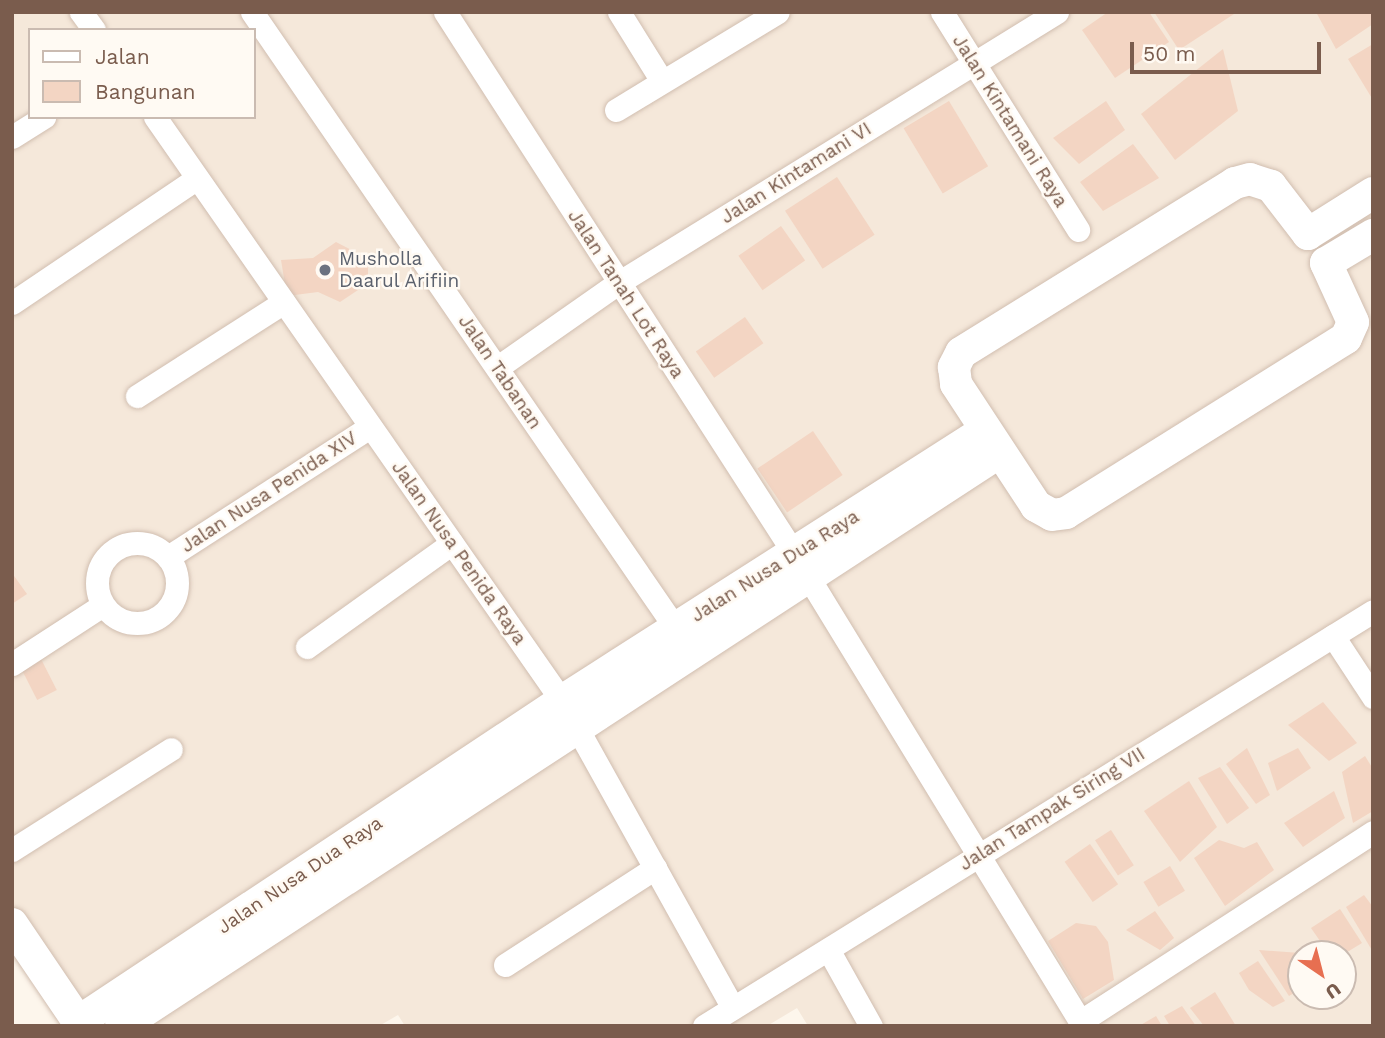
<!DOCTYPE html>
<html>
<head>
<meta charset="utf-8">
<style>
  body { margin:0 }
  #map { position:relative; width:1385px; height:1038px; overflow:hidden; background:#fdf6ec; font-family:"Work Sans",sans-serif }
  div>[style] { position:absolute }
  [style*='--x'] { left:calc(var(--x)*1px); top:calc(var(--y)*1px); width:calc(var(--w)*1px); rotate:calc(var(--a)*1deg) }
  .residential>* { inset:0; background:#f5e8da }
  .building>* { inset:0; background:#f3d5c3; transform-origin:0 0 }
  .roads { filter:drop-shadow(0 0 2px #d1beb0) drop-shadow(0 0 2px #d1beb0) }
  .street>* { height:23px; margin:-11.5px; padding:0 11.5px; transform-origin:11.5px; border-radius:11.5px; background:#fff }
  .street>.ring { margin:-11.5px; padding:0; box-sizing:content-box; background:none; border:23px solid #fff; border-radius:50% }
  .secondary>* { height:32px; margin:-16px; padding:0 16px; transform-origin:16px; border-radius:16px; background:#fff }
  .dots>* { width:19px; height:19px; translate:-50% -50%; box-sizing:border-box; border:4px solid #fffaf3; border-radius:50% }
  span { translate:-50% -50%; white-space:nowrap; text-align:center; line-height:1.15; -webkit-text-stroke:5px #fffaf3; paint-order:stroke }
  .street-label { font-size:19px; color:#7a5c4d }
  .worship-label { font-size:19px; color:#5b616d }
  .left { translate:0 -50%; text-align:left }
  .frame { position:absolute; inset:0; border:14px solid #7a5c4d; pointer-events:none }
  .legend { position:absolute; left:28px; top:28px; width:228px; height:91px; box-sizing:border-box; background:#fffaf3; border:2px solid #cabbb1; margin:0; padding:9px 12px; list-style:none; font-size:21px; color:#7a5c4d }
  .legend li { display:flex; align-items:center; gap:14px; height:35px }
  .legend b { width:35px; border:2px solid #cabbb1 }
  .north { position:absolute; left:1287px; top:940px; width:70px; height:70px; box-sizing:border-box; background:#fffaf3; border:2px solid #cabbb1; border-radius:50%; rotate:145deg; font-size:19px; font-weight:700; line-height:28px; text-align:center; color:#7a5c4d }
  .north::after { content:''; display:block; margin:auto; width:24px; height:32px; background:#e76f51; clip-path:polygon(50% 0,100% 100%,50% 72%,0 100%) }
  .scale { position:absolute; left:1130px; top:42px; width:191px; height:32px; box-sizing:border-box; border:4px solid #7a5c4d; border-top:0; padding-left:9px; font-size:21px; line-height:24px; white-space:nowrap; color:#7a5c4d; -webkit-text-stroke:5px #fffaf3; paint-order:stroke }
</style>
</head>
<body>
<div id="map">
  <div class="residential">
    <div style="clip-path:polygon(evenodd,12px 12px,1373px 12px,1373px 1026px,808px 1026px,797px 1008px,767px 1026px,405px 1026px,398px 1015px,379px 1026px,61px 1026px,12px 950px,12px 12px,30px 30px,254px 30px,254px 117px,30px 117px,30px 30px,12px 12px,1301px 954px,1343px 954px,1343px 996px,1301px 996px,1301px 954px)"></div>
  </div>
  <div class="building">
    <div style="clip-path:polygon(1108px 12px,1149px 12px,1169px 42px,1115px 78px,1082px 30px)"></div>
    <div style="clip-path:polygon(1154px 12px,1233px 12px,1234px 14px,1179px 50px)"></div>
    <div style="clip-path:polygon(1316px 12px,1373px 12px,1373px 24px,1336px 49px)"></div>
    <div style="clip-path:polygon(1373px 44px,1373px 100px,1348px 59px)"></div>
    <div style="clip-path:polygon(1223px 49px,1238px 111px,1175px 160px,1141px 114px)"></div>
    <div style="left:949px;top:101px;width:76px;height:53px;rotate:59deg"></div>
    <div style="clip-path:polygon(1106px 101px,1125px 130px,1079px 164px,1053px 138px)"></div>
    <div style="clip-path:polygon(1133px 144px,1159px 178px,1103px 211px,1080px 182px)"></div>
    <div style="left:837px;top:177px;width:69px;height:62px;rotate:57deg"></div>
    <div style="left:781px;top:226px;width:42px;height:52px;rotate:55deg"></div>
    <div style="clip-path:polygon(336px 242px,361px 255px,361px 265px,368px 265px,368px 275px,360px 276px,361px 288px,340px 302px,318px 292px,287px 296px,281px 260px,313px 258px)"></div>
    <div style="left:745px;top:317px;width:32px;height:60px;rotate:55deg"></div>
    <div style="left:813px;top:431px;width:53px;height:67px;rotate:56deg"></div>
    <div style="clip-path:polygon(12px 573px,27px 594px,12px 604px)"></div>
    <div style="left:40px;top:657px;width:37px;height:22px;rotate:63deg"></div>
    <div style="clip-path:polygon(1323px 702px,1357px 743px,1329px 761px,1288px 725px)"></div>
    <div style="clip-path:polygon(1247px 748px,1270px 795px,1256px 804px,1226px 764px)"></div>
    <div style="clip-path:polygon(1298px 748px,1311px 768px,1277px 791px,1268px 763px)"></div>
    <div style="clip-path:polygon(1365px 756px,1373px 769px,1373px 811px,1353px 823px,1342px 772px)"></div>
    <div style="clip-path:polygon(1220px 767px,1249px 808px,1227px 824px,1198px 778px)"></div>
    <div style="clip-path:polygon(1189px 781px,1217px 827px,1180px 862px,1144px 811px)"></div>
    <div style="clip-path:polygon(1334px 791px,1345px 818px,1303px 847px,1284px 823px)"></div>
    <div style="left:1111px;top:830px;width:42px;height:19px;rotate:57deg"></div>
    <div style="clip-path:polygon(1219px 840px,1244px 848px,1257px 842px,1274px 870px,1225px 906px,1194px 858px)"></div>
    <div style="left:1090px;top:844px;width:49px;height:31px;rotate:55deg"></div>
    <div style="left:1170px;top:866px;width:29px;height:31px;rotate:59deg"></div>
    <div style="clip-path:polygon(1364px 895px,1373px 907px,1373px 952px,1346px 907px)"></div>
    <div style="clip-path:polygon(1340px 909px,1362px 943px,1344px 954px,1329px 954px,1311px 928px)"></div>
    <div style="clip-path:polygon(1155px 911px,1174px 938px,1160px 950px,1126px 930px)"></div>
    <div style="clip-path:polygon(1076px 923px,1096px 926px,1108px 942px,1114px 980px,1083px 999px,1048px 941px)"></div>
    <div style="clip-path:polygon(1259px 950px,1300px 953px,1301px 989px,1289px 996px)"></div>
    <div style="clip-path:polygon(1258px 961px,1285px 1001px,1273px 1007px,1249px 990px,1239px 973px)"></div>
    <div style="clip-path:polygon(1215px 992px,1236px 1026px,1204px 1026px,1190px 1008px)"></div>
    <div style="clip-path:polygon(1182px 1006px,1196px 1026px,1170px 1026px,1164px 1016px)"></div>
    <div style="clip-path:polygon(1156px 1016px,1162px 1026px,1139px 1026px)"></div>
  </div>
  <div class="roads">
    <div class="street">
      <div style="--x:81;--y:12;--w:22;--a:54"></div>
      <div style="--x:252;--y:12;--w:749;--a:55.5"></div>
      <div style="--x:445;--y:12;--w:633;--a:57.19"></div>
      <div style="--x:788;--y:544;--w:565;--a:58.53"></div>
      <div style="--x:619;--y:12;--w:81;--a:58.1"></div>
      <div style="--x:942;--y:12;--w:257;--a:58"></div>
      <div style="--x:616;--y:110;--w:189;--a:-31.2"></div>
      <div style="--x:155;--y:117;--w:712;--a:55.13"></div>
      <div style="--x:562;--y:701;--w:351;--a:60.9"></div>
      <div style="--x:12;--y:137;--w:38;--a:-32"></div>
      <div style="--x:12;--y:303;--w:223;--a:-34"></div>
      <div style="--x:498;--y:367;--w:146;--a:-35"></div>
      <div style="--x:618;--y:283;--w:516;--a:-31.69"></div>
      <div style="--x:137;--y:396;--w:174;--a:-32.6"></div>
      <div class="ring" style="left:97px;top:543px;width:57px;height:57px"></div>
      <div style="--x:168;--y:557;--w:240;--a:-32.8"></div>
      <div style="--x:1333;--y:636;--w:73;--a:56.7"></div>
      <div style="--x:307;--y:647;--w:178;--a:-35.6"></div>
      <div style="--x:12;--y:664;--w:108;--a:-33"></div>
      <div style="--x:12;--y:850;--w:188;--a:-32.4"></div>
      <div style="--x:829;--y:951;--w:86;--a:60.8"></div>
      <div style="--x:505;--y:965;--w:179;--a:-32.9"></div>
      <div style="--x:1081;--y:1021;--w:348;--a:-32.9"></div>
      <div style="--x:704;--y:1026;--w:787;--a:-31.81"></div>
    </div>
    <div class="secondary">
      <div style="--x:1373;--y:193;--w:77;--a:147.8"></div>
      <div style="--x:1308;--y:234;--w:61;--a:-127.6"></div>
      <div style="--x:1271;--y:186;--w:22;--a:-162"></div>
      <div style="--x:1250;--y:179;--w:16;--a:165"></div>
      <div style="--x:1235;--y:183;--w:322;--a:148.2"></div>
      <div style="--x:961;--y:353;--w:16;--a:117"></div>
      <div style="--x:954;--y:367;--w:17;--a:83"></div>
      <div style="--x:956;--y:384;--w:146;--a:56.7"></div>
      <div style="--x:1036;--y:506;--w:18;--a:29"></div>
      <div style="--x:1052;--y:515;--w:14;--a:-8"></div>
      <div style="--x:1066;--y:513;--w:330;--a:-32"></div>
      <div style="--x:1346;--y:338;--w:17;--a:-66"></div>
      <div style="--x:1353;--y:322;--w:65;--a:-114.6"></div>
      <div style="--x:1326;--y:263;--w:55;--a:-30.8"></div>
      <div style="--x:12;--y:924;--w:123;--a:55.9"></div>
      <div style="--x:78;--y:1022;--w:581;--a:-33.55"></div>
      <div style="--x:562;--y:701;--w:500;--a:-32.6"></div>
      <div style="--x:121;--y:1026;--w:1048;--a:-33.16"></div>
    </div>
  </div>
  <div class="dots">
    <div style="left:325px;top:270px;background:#6b7280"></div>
  </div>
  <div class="street-label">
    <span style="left:1010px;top:121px;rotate:58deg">Jalan Kintamani Raya</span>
    <span style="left:796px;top:173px;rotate:-32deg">Jalan Kintamani VI</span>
    <span style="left:626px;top:294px;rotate:57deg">Jalan Tanah Lot Raya</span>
    <span style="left:500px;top:372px;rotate:56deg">Jalan Tabanan</span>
    <span style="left:269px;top:492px;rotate:-33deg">Jalan Nusa Penida XIV</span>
    <span style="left:459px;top:553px;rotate:55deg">Jalan Nusa Penida Raya</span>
    <span style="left:775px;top:566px;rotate:-32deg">Jalan Nusa Dua Raya</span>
    <span style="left:1052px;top:809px;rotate:-32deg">Jalan Tampak Siring VII</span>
    <span style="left:300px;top:875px;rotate:-34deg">Jalan Nusa Dua Raya</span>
  </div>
  <div class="worship-label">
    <span class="left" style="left:339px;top:270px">Musholla<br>Daarul Arifiin</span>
  </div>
  <div class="frame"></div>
  <ul class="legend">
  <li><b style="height:9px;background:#fff"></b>Jalan</li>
  <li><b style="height:19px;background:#f3d5c3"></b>Bangunan</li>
  </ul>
  <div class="north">U</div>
  <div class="scale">50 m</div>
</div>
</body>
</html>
